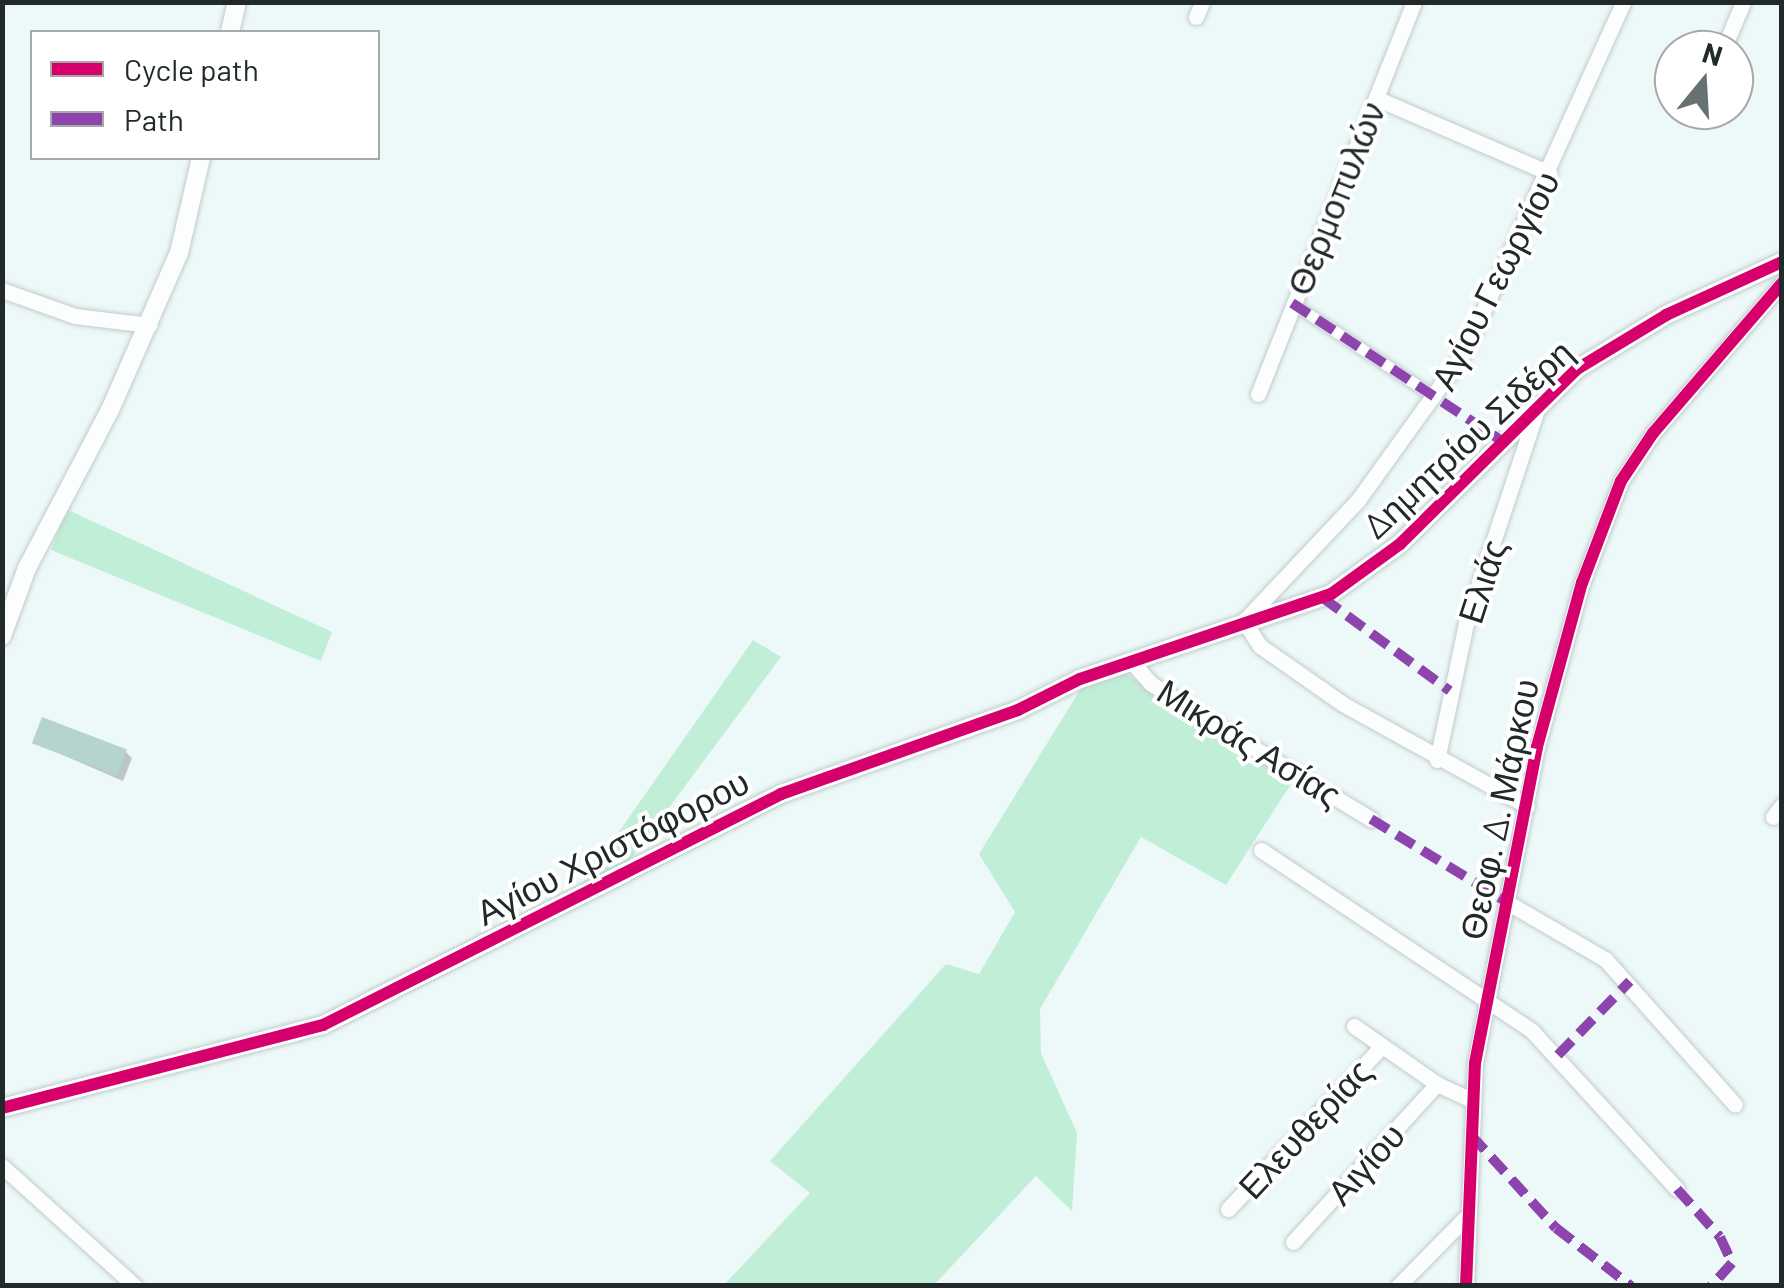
<!DOCTYPE html>
<html>
<head>
<meta charset="utf-8">
<style>
  body { margin:0 }
  #map { position:relative; width:1784px; height:1288px; overflow:hidden; background:#edf8f9; font-family:Barlow,sans-serif }
  div>[style] { position:absolute }
  [style*='--x'] { left:calc(var(--x)*1px); top:calc(var(--y)*1px); width:calc(var(--w)*1px); rotate:calc(var(--a)*1deg) }
  .green>* { inset:0; background:#c1eed7 }
  .shadow>* { inset:0; background:#0003 }
  .building>* { inset:0; background:#b5d3cf; transform-origin:0 0 }
  .roads { filter:drop-shadow(0 0 2px #c2cbcc) drop-shadow(0 0 2px #c2cbcc) }
  .pedestrian>* { height:11px; margin:-5.5px; padding:0 5.5px; transform-origin:5.5px; border-radius:5.5px; background:#fcfefe }
  .minor>* { height:15px; margin:-7.5px; padding:0 7.5px; transform-origin:7.5px; border-radius:7.5px; background:#fcfefe }
  .tertiary>* { height:18px; margin:-9px; padding:0 9px; transform-origin:9px; border-radius:9px; background:#fcfefe }
  .quiet>* { height:10px; margin-top:-5px; transform-origin:0; background:repeating-linear-gradient(90deg,#8e44ad 0 20px,transparent 0 30px) }
  .cycleway>* { height:12px; margin:-6px; padding:0 6px; transform-origin:6px; border-radius:6px; background:#d6006c }
  span { translate:-50% -50%; white-space:nowrap; text-align:center; line-height:1.15; -webkit-text-stroke:8px #fff; paint-order:stroke }
  .street-label { font-size:35px; color:#21292a }
  .frame { position:absolute; inset:0; border:5px solid #21292a; pointer-events:none }
  .legend { position:absolute; left:30px; top:30px; width:350px; height:130px; box-sizing:border-box; background:#fff; border:2px solid #a6a9aa; margin:0; padding:12px 18px; list-style:none; font-size:30px; color:#21292a }
  .legend li { display:flex; align-items:center; gap:20px; height:50px }
  .legend b { width:50px; border:2px solid #a6a9aa }
  .north { position:absolute; left:1654px; top:30px; width:100px; height:100px; box-sizing:border-box; background:#fff; border:2px solid #a6a9aa; border-radius:50%; rotate:18deg; font-size:28px; font-weight:700; line-height:40px; text-align:center; color:#21292a }
  .north::after { content:''; display:block; margin:auto; width:35px; height:45px; background:#687172; clip-path:polygon(50% 0,100% 100%,50% 72%,0 100%) }
</style>
</head>
<body>
<div id="map">
  <div class="green">
    <div style="clip-path:polygon(66px 509px,332px 632px,321px 661px,51px 550px)"></div>
    <div style="clip-path:polygon(753px 640px,781px 657px,630px 860px,581px 886px)"></div>
    <div style="clip-path:polygon(1127px 673px,1162px 701px,1296px 776px,1226px 885px,1141px 837px,1040px 1009px,1041px 1053px,1077px 1133px,1072px 1211px,1036px 1176px,934px 1285px,723px 1286px,810px 1193px,770px 1161px,946px 964px,979px 974px,1015px 912px,979px 854px,1083px 685px)"></div>
  </div>
  <div class="shadow">
    <div style="clip-path:polygon(35px 743px,126px 752px,132px 758px,123px 781px)"></div>
  </div>
  <div class="building">
    <div style="left:42px;top:717px;width:91px;height:28px;rotate:21deg"></div>
  </div>
  <div class="roads">
    <div class="pedestrian">
      <div style="--x:1292;--y:303;--w:171;--a:33.3"></div>
    </div>
    <div class="minor">
      <div style="--x:1196;--y:17;--w:16;--a:-68"></div>
      <div style="--x:1723;--y:50;--w:52;--a:-67.4"></div>
      <div style="--x:1376;--y:98;--w:189;--a:23.4"></div>
      <div style="--x:2;--y:290;--w:77;--a:19.6"></div>
      <div style="--x:75;--y:316;--w:75;--a:6.9"></div>
      <div style="--x:1258;--y:394;--w:422;--a:-68.3"></div>
      <div style="--x:1132;--y:662;--w:28;--a:49"></div>
      <div style="--x:1150;--y:683;--w:63;--a:32.7"></div>
      <div style="--x:1203;--y:717;--w:197;--a:31.3"></div>
      <div style="--x:1437;--y:760;--w:140;--a:-78"></div>
      <div style="--x:1466;--y:623;--w:225;--a:-71.6"></div>
      <div style="--x:1527;--y:806;--w:210;--a:-151"></div>
      <div style="--x:1343;--y:704;--w:101;--a:-145.1"></div>
      <div style="--x:1260;--y:646;--w:30;--a:-123"></div>
      <div style="--x:1244;--y:621;--w:166;--a:-46.7"></div>
      <div style="--x:1358;--y:500;--w:183;--a:-54.3"></div>
      <div style="--x:1465;--y:351;--w:383;--a:-65.6"></div>
      <div style="--x:1773;--y:817;--w:15;--a:-53"></div>
      <div style="--x:1261;--y:850;--w:326;--a:33.7"></div>
      <div style="--x:1532;--y:1031;--w:214;--a:47.5"></div>
      <div style="--x:1510;--y:904;--w:110;--a:30.1"></div>
      <div style="--x:1605;--y:959;--w:195;--a:48.3"></div>
      <div style="--x:1354;--y:1026;--w:101;--a:34.9"></div>
      <div style="--x:1437;--y:1084;--w:38;--a:25"></div>
      <div style="--x:2;--y:1166;--w:179;--a:42.1"></div>
      <div style="--x:1228;--y:1209;--w:221;--a:-46.6"></div>
      <div style="--x:1293;--y:1242;--w:214;--a:-47.7"></div>
      <div style="--x:1398;--y:1286;--w:94;--a:-45.4"></div>
      <div style="--x:1466;--y:1286;--w:223;--a:-87.7"></div>
      <div style="--x:1475;--y:1063;--w:322;--a:-78.9"></div>
      <div style="--x:1537;--y:747;--w:170;--a:-74.7"></div>
      <div style="--x:1582;--y:583;--w:109;--a:-69.1"></div>
      <div style="--x:1621;--y:481;--w:58;--a:-56.3"></div>
      <div style="--x:1653;--y:433;--w:198;--a:-49.3"></div>
    </div>
    <div class="tertiary">
      <div style="--x:230;--y:32;--w:31;--a:-77"></div>
      <div style="--x:2;--y:636;--w:72;--a:-69.8"></div>
      <div style="--x:27;--y:568;--w:178;--a:-62.3"></div>
      <div style="--x:110;--y:410;--w:171;--a:-66.3"></div>
      <div style="--x:179;--y:253;--w:98;--a:-77"></div>
      <div style="--x:2;--y:1108;--w:332;--a:-14.5"></div>
      <div style="--x:323;--y:1025;--w:513;--a:-26.76"></div>
      <div style="--x:781;--y:794;--w:251;--a:-19.5"></div>
      <div style="--x:1018;--y:710;--w:69;--a:-26.6"></div>
      <div style="--x:1080;--y:679;--w:265;--a:-18.7"></div>
      <div style="--x:1331;--y:594;--w:85;--a:-35.9"></div>
      <div style="--x:1400;--y:544;--w:249;--a:-44.7"></div>
      <div style="--x:1577;--y:369;--w:104;--a:-31.2"></div>
      <div style="--x:1666;--y:315;--w:128;--a:-24.6"></div>
    </div>
  </div>
  <div class="quiet">
    <div style="--x:1292;--y:303;--w:251;--a:33.3"></div>
    <div style="--x:1323;--y:598;--w:157;--a:36.2"></div>
    <div style="--x:1371;--y:819;--w:163;--a:31.4"></div>
    <div style="--x:1558;--y:1055;--w:103;--a:-45.8"></div>
    <div style="--x:1471;--y:1135;--w:126;--a:47.6"></div>
    <div style="--x:1556;--y:1228;--w:95;--a:37.7"></div>
    <div style="--x:1677;--y:1189;--w:64;--a:48.1"></div>
    <div style="--x:1720;--y:1237;--w:29;--a:65"></div>
    <div style="--x:1732;--y:1263;--w:31;--a:132"></div>
  </div>
  <div class="cycleway">
    <div style="--x:2;--y:1108;--w:332;--a:-14.5"></div>
    <div style="--x:323;--y:1025;--w:513;--a:-26.76"></div>
    <div style="--x:781;--y:794;--w:251;--a:-19.5"></div>
    <div style="--x:1018;--y:710;--w:69;--a:-26.6"></div>
    <div style="--x:1080;--y:679;--w:265;--a:-18.7"></div>
    <div style="--x:1331;--y:594;--w:85;--a:-35.9"></div>
    <div style="--x:1400;--y:544;--w:249;--a:-44.7"></div>
    <div style="--x:1577;--y:369;--w:104;--a:-31.2"></div>
    <div style="--x:1666;--y:315;--w:128;--a:-24.6"></div>
    <div style="--x:1466;--y:1286;--w:223;--a:-87.7"></div>
    <div style="--x:1475;--y:1063;--w:322;--a:-78.9"></div>
    <div style="--x:1537;--y:747;--w:170;--a:-74.7"></div>
    <div style="--x:1582;--y:583;--w:109;--a:-69.1"></div>
    <div style="--x:1621;--y:481;--w:58;--a:-56.3"></div>
    <div style="--x:1653;--y:433;--w:198;--a:-49.3"></div>
  </div>
  <div class="street-label">
    <span style="left:1335px;top:198px;rotate:-68deg">Θερμοπυλών</span>
    <span style="left:1494px;top:280px;rotate:-63deg">Αγίου Γεωργίου</span>
    <span style="left:1467px;top:438px;rotate:-43deg">Δημητρίου Σιδέρη</span>
    <span style="left:1481px;top:581px;rotate:-72deg">Ελιάς</span>
    <span style="left:1250px;top:742px;rotate:32deg">Μικράς Ασίας</span>
    <span style="left:1498px;top:809px;rotate:-78deg">Θεοφ. Δ. Μάρκου</span>
    <span style="left:612px;top:846px;rotate:-27deg">Αγίου Χριστόφορου</span>
    <span style="left:1304px;top:1128px;rotate:-47deg">Ελευθερίας</span>
    <span style="left:1365px;top:1163px;rotate:-48deg">Αιγίου</span>
  </div>
  <div class="frame"></div>
  <ul class="legend">
  <li><b style="height:12px;background:#d6006c"></b>Cycle path</li>
  <li><b style="height:12px;background:#8e44ad"></b>Path</li>
  </ul>
  <div class="north">N</div>
</div>
</body>
</html>
